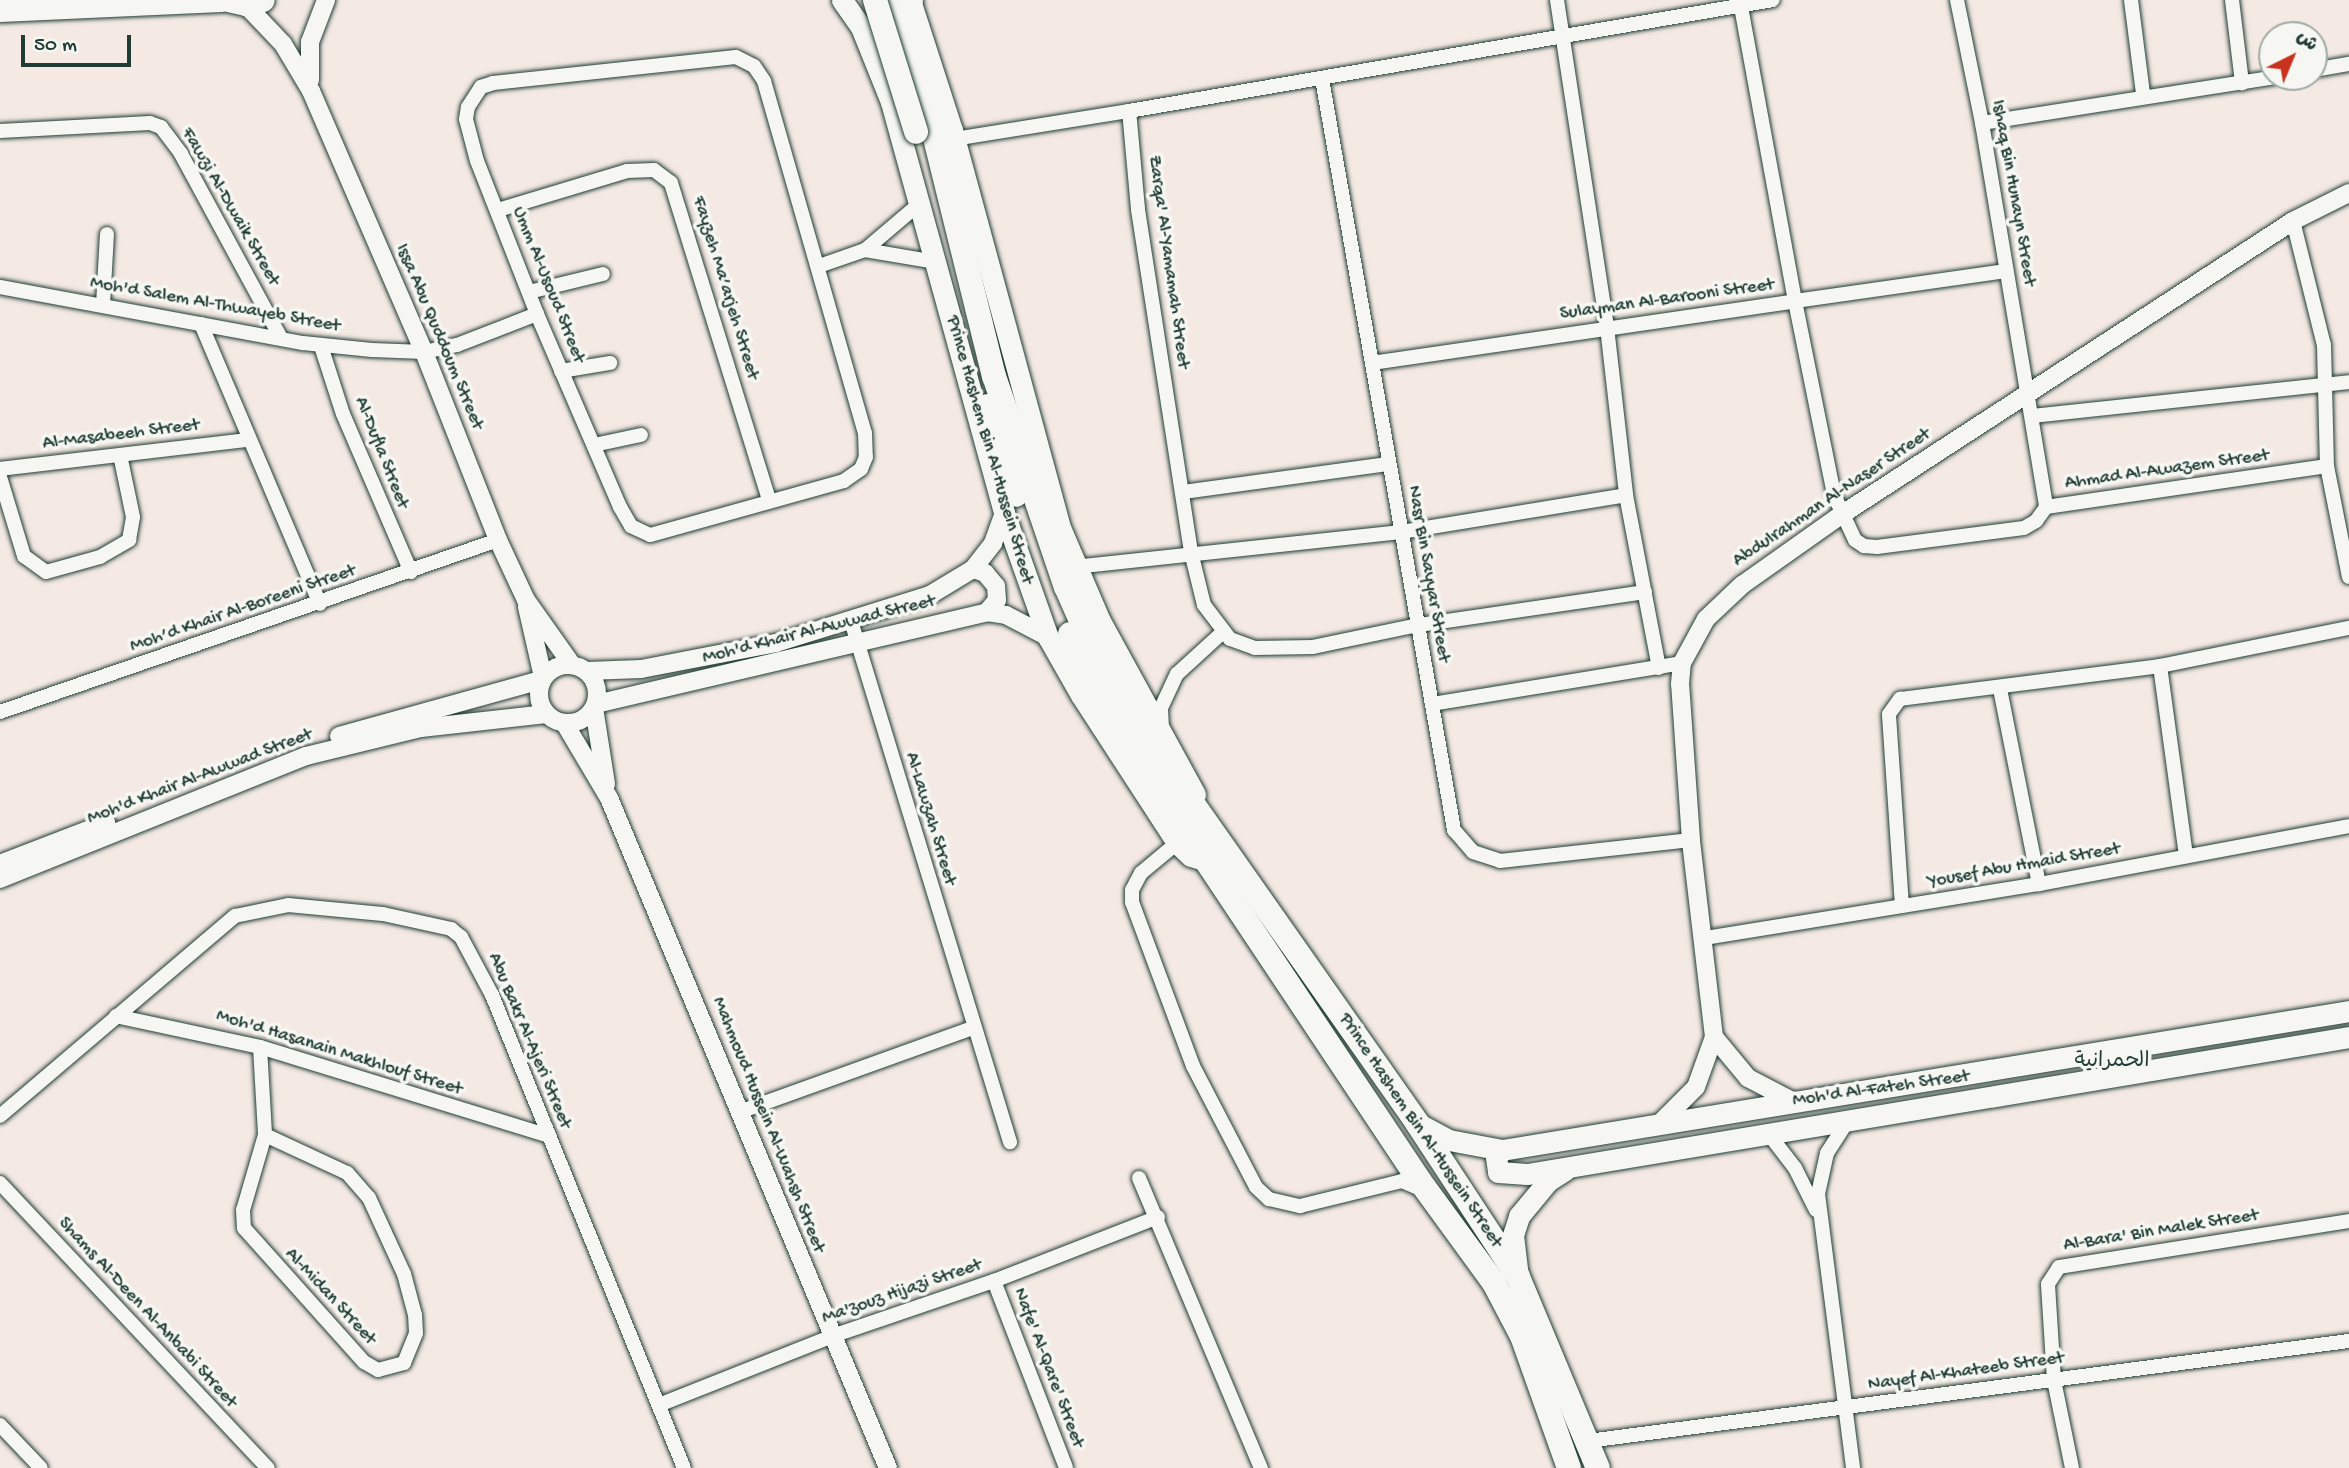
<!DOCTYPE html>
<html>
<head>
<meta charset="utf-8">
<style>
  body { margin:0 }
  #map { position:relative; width:2349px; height:1468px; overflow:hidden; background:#f4e9e3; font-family:"Gochi Hand","Playpen Sans Arabic",sans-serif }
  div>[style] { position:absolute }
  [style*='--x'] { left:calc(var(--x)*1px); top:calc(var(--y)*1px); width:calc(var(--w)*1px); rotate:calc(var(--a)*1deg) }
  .roads { filter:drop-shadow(0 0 2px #1f3d34) drop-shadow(0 0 2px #1f3d34) }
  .minor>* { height:14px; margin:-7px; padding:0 7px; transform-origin:7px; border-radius:7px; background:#f6f6f2 }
  .tertiary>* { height:18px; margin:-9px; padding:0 9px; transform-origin:9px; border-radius:9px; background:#f6f6f2 }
  .tertiary>.ring { margin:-9px; padding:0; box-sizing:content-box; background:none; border:18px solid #f6f6f2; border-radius:50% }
  .secondary>* { height:21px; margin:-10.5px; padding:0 10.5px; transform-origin:10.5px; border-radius:10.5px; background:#f6f6f2 }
  .primary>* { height:23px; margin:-11.5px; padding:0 11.5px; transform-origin:11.5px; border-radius:11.5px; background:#f6f6f2 }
  .trunk>* { height:24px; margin:-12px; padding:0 12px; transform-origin:12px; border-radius:12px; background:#f6f6f2 }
  .bridges { filter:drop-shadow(0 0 2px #1f3d34) drop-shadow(0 0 2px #1f3d34) }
  .trunk-bridge>* { height:24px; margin:-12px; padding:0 12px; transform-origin:12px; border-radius:12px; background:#f6f6f2 }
  span { translate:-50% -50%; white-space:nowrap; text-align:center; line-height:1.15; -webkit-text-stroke:7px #f6f6f2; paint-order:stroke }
  .street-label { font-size:19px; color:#1f3d34 }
  .neighbourhood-label { font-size:21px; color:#1f3d34 }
  .north { position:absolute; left:2258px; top:21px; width:70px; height:70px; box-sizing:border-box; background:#f6f6f2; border:2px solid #a0aca6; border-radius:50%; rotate:43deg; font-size:19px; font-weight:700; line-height:28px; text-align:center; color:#1f3d34 }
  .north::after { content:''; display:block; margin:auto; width:24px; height:32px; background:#c8321e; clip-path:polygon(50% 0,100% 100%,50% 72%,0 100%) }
  .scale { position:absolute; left:21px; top:35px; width:110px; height:32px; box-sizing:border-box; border:4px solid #1f3d34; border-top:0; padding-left:9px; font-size:21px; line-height:24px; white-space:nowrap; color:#1f3d34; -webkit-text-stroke:5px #f6f6f2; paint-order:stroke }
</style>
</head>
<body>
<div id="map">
  <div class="roads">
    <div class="minor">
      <div style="--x:1557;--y:0;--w:331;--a:81.3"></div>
      <div style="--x:1607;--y:327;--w:169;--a:83.5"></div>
      <div style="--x:1626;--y:495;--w:176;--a:79.2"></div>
      <div style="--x:1957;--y:0;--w:126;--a:78.5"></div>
      <div style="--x:1982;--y:123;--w:389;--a:80.5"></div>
      <div style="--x:2046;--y:507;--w:284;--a:-8.3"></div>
      <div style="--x:2131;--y:0;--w:95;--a:82.7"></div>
      <div style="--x:2232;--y:0;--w:84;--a:83.1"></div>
      <div style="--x:736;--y:57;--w:20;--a:27"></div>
      <div style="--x:754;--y:66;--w:18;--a:56"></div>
      <div style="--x:764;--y:81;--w:366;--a:74"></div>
      <div style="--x:865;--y:433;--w:24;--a:88"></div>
      <div style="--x:866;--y:457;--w:13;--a:113"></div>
      <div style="--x:861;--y:469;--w:21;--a:145"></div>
      <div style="--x:844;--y:481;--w:201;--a:164.4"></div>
      <div style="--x:650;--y:535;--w:21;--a:-155"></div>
      <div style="--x:631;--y:526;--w:22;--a:-120"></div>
      <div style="--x:620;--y:507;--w:210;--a:-113.3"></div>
      <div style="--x:537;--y:314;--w:164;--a:-111.4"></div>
      <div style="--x:477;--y:161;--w:43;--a:-104.7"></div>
      <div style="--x:466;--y:119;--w:12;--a:-81"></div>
      <div style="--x:468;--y:107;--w:24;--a:-57"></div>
      <div style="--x:481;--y:87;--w:13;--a:-18"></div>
      <div style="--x:493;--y:83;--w:244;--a:-6.1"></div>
      <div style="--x:2314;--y:70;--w:36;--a:-10"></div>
      <div style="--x:1322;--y:79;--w:763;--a:80.03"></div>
      <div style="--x:1454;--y:830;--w:29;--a:49"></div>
      <div style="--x:1473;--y:852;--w:28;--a:18"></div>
      <div style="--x:1500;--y:861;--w:192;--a:-6.3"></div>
      <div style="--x:1982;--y:123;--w:297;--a:-8.9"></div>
      <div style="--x:0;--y:131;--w:150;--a:-3.1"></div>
      <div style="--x:150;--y:123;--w:12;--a:20"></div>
      <div style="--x:161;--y:127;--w:34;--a:53"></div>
      <div style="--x:181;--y:154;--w:209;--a:61.5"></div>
      <div style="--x:954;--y:139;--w:177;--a:-9.1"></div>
      <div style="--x:498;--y:210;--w:135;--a:-16.8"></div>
      <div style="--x:627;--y:171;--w:27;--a:-2"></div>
      <div style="--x:654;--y:170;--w:21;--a:37"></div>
      <div style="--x:671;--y:183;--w:332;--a:72.8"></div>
      <div style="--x:2293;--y:221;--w:128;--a:76"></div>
      <div style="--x:2324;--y:345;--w:121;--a:88.6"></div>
      <div style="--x:2327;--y:466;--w:113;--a:78.8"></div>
      <div style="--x:865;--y:250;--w:71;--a:9.7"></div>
      <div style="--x:819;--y:266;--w:49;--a:-19.2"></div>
      <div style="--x:865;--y:250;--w:71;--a:-40.4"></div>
      <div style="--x:2006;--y:271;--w:213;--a:171.9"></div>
      <div style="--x:1795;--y:301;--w:198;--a:78.6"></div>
      <div style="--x:1834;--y:495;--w:50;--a:65"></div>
      <div style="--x:1855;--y:540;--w:11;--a:34"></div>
      <div style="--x:1864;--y:546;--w:13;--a:4"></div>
      <div style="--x:1877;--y:547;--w:148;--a:-7.4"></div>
      <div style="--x:2024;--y:528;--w:14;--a:-30"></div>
      <div style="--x:2036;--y:521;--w:17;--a:-54"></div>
      <div style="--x:0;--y:287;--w:308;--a:10.5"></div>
      <div style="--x:303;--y:343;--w:69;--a:5.8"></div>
      <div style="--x:372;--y:350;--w:52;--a:2.2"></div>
      <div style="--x:424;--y:352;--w:34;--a:-12"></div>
      <div style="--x:457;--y:345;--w:86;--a:-21.2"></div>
      <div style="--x:529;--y:292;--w:76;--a:-13.7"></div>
      <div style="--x:103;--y:305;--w:71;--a:-86.8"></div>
      <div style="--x:201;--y:324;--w:304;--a:67"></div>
      <div style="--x:321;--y:346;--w:71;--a:72.1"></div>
      <div style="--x:343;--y:414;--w:172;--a:66.7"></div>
      <div style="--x:1372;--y:363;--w:428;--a:-8.3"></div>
      <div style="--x:1795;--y:301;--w:300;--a:-100.4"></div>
      <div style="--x:561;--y:371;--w:50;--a:-9.3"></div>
      <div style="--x:2032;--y:416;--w:319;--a:-6.1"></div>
      <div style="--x:594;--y:445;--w:48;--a:-12"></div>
      <div style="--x:0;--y:469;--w:249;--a:-6.7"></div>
      <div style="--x:0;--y:477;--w:83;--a:73.1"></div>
      <div style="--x:24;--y:556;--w:27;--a:36"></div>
      <div style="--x:46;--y:572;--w:56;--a:-15.5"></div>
      <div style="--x:100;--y:557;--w:34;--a:-30"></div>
      <div style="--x:129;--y:540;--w:23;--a:-80"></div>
      <div style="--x:133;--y:517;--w:63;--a:-101.8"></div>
      <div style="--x:1183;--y:492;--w:207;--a:-7.8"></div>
      <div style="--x:1074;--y:567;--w:329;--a:-6.1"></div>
      <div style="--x:1401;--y:532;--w:228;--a:-9.3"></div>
      <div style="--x:1645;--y:592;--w:229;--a:171.7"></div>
      <div style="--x:1418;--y:625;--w:107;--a:168.2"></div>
      <div style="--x:1313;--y:647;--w:58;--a:179"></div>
      <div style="--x:1255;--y:648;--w:27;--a:-160"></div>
      <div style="--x:1230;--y:639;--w:43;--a:-127.4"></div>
      <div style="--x:1204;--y:605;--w:55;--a:-103.8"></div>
      <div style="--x:1191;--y:552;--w:347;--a:-98.8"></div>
      <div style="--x:1138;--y:209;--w:98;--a:-95.2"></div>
      <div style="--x:1129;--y:111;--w:653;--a:-9.78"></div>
      <div style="--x:851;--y:621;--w:545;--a:73.03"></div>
      <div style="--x:2160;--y:666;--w:192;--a:82.2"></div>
      <div style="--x:2000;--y:689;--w:199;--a:78.7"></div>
      <div style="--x:1432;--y:704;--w:253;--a:-9.3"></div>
      <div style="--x:0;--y:712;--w:527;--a:-19.05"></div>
      <div style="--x:1162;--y:728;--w:20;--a:-93"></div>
      <div style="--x:1161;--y:708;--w:38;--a:-65"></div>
      <div style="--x:1177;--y:674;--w:62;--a:-42.4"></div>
      <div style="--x:1177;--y:843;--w:47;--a:140.2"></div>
      <div style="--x:1141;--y:873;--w:19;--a:118"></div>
      <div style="--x:1132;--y:890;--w:12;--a:90"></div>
      <div style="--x:1132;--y:902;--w:175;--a:69.6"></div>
      <div style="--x:1193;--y:1066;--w:136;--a:62.5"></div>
      <div style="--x:1256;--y:1187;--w:18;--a:43"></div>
      <div style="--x:1269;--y:1199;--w:32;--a:13"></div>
      <div style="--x:1300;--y:1206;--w:105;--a:-13.8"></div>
      <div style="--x:1402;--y:1181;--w:21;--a:23"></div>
      <div style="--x:1902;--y:906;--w:192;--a:-93.9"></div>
      <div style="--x:1889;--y:714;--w:19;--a:-54"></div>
      <div style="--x:1900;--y:699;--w:262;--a:-7.2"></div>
      <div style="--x:2160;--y:666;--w:193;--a:-11.4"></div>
      <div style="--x:1705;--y:938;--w:338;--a:-9.2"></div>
      <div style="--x:2039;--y:884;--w:315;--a:-10.6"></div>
      <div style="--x:116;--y:1016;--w:147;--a:12.1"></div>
      <div style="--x:260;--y:1047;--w:303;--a:17.1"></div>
      <div style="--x:260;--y:1047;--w:88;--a:86.7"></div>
      <div style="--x:265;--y:1135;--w:78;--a:106.3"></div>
      <div style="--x:243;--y:1210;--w:18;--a:87"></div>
      <div style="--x:244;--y:1228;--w:180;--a:48.2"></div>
      <div style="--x:364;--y:1362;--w:16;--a:30"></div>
      <div style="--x:378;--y:1370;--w:27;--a:-15"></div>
      <div style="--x:404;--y:1363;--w:32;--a:-68"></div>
      <div style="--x:416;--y:1333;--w:18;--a:-93"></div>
      <div style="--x:415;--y:1315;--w:42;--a:-105"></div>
      <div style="--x:404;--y:1274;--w:84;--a:-114.7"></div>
      <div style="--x:369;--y:1198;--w:33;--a:-131"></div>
      <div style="--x:347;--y:1173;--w:90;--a:-155.1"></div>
      <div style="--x:742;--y:1111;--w:245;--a:-19.8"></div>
      <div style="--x:0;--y:1116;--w:309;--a:-40.4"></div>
      <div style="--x:235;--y:916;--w:54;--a:-11.7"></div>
      <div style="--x:288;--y:905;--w:95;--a:5.4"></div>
      <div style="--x:383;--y:914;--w:70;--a:12.4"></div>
      <div style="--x:451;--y:929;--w:13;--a:39"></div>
      <div style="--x:461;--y:937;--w:66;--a:61.9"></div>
      <div style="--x:492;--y:995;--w:510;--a:67.91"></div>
      <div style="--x:1849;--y:1119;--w:40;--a:122.9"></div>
      <div style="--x:1827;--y:1153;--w:42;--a:102.4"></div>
      <div style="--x:1818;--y:1194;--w:276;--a:82.7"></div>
      <div style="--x:1768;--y:1133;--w:44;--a:52.4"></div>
      <div style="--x:1795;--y:1168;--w:47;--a:63.4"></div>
      <div style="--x:1139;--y:1178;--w:315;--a:67.2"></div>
      <div style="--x:0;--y:1183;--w:391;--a:46.8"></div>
      <div style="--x:994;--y:1281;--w:200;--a:68.9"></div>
      <div style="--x:659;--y:1405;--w:186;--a:-21.7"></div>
      <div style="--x:832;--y:1336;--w:171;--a:-18.8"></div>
      <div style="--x:994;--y:1281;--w:176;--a:-21.3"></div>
      <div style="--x:0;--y:1425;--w:59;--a:46.4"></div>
      <div style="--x:1588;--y:1441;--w:768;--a:-7.49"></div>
      <div style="--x:2072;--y:1468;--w:90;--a:-101.6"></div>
      <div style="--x:2054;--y:1380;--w:96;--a:-93.6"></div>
      <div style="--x:2048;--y:1284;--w:20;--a:-57"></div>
      <div style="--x:2059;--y:1267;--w:294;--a:-9"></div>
    </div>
    <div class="tertiary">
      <div style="--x:245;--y:4;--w:55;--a:46.5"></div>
      <div style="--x:283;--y:44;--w:55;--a:59.2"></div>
      <div style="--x:311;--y:91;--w:284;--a:66.6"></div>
      <div style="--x:424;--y:352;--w:202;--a:68.5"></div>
      <div style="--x:498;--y:540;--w:66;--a:65"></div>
      <div style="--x:526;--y:600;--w:80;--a:54.7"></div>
      <div style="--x:310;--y:80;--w:38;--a:-90"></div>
      <div style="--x:310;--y:42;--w:45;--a:-69.1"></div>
      <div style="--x:973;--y:569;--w:13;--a:18"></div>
      <div style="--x:985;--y:573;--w:17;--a:50"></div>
      <div style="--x:996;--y:586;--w:14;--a:86"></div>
      <div style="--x:997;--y:600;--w:16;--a:130"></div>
      <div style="--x:527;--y:607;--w:72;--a:77.1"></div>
      <div class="ring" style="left:539px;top:665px;width:40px;height:40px"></div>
      <div style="--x:587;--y:671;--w:54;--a:-2.1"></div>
      <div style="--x:641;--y:669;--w:137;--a:-10.9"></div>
      <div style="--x:776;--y:643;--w:161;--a:-17.3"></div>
      <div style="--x:930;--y:595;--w:50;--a:-31.2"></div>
      <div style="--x:973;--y:569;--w:33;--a:-52"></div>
      <div style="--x:993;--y:543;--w:32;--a:-70"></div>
      <div style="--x:596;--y:704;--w:402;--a:-13.2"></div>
      <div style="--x:987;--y:612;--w:19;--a:9"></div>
      <div style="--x:1006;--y:615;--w:47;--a:27.6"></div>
      <div style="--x:594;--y:708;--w:77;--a:81"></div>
      <div style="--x:565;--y:724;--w:86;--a:59.3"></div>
      <div style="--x:609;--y:798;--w:726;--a:67.39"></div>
      <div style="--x:339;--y:736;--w:210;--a:-15.5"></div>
      <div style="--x:0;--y:864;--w:114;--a:-21.1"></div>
      <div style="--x:0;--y:879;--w:330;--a:-21.9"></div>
      <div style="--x:306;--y:756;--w:118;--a:-13.7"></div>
      <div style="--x:421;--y:728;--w:126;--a:-6.4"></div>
      <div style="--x:1714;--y:1037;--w:53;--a:50.3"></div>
      <div style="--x:1748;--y:1078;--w:52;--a:27.6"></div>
      <div style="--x:1661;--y:1122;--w:49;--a:-45"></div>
      <div style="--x:1696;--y:1087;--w:53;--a:-70.2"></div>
      <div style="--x:1714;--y:1037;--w:198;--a:-96.7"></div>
      <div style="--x:1691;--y:840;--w:156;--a:-94"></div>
      <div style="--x:1680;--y:684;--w:21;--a:-85"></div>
      <div style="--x:1682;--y:663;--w:50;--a:-61.4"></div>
      <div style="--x:1706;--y:619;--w:50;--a:-43.4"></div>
      <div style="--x:1742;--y:585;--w:121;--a:-35.3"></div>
      <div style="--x:1841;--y:515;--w:539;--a:-33.04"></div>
      <div style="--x:2293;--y:221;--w:63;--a:-26.6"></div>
    </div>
    <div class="secondary">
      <div style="--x:842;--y:0;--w:33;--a:55"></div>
      <div style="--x:861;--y:27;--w:81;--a:68.2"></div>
      <div style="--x:891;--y:102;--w:426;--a:74.6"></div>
      <div style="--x:1004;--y:513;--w:132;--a:70.5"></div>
      <div style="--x:1048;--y:637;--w:67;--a:60.4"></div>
      <div style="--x:1081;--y:695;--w:176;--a:57"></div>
      <div style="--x:1177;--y:843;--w:19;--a:43"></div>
      <div style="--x:1191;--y:856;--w:17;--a:17"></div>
      <div style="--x:910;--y:0;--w:137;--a:72.1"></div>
      <div style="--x:952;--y:130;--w:409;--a:74.8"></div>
      <div style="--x:1059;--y:525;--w:102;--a:66.9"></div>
      <div style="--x:1099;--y:619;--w:200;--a:61.3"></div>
      <div style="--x:1417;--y:1123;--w:36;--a:28"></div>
      <div style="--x:1449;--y:1140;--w:54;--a:10.7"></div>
      <div style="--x:1502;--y:1150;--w:858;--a:-9.32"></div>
      <div style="--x:1502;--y:1150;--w:9;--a:131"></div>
      <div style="--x:1496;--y:1157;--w:15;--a:82"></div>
      <div style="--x:1498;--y:1172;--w:29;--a:4"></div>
      <div style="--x:1527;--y:1174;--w:833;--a:-9.46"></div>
      <div style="--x:1518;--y:1277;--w:42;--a:-96.8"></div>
      <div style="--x:1513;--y:1235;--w:20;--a:-72"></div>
      <div style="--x:1519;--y:1216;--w:45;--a:-50.4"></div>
      <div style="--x:1548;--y:1181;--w:20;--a:-33"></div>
    </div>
    <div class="primary">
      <div style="--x:228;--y:0;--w:17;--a:13"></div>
      <div style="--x:245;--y:4;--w:18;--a:-13"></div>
      <div style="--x:910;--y:2;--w:2;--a:-63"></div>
      <div style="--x:0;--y:10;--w:220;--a:-2.6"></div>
    </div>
    <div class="trunk">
      <div style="--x:891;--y:0;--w:133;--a:72"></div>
      <div style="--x:932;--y:126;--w:258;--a:76.1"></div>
      <div style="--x:994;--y:376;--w:223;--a:71.2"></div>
      <div style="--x:1066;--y:587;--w:47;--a:66.2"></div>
      <div style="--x:1085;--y:630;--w:132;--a:59.9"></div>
      <div style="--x:1151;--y:744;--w:463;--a:54.9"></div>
      <div style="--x:1417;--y:1123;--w:184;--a:56.7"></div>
      <div style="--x:1518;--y:1277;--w:207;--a:67.3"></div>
      <div style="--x:988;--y:406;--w:93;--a:72.5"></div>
      <div style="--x:1070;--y:634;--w:129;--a:60.6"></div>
      <div style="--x:1133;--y:746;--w:105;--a:57.8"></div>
      <div style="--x:1189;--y:835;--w:415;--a:56.3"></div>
      <div style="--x:1419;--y:1180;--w:127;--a:53.9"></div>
      <div style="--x:1494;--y:1283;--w:60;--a:62.2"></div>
      <div style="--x:1522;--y:1336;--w:140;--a:70.4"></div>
    </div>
  </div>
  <div class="bridges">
    <div class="trunk-bridge">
      <div style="--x:875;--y:0;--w:138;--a:72.7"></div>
    </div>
  </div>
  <div class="street-label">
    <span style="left:2013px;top:193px;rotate:80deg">Ishaq Bin Hunayn Street</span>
    <span style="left:230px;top:207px;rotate:60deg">Fawzi Al-Dwaik Street</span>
    <span style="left:1168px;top:262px;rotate:82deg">Zarqa' Al-Yamamah Street</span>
    <span style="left:548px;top:285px;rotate:68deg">Umm Al-Usoud Street</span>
    <span style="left:725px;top:288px;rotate:73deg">Fayzeh Ma’arjeh Street</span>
    <span style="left:1667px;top:300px;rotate:-8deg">Sulayman Al-Barooni Street</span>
    <span style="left:215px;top:305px;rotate:10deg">Moh'd Salem Al-Thwayeb Street</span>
    <span style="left:439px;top:337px;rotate:67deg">Issa Abu Quddoum Street</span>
    <span style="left:121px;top:435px;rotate:-7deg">Al-Masabeeh Street</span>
    <span style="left:989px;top:450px;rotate:74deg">Prince Hashem Bin Al-Hussein Street</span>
    <span style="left:381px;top:453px;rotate:68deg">Al-Dufla Street</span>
    <span style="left:2167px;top:470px;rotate:-8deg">Ahmad Al-Awazem Street</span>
    <span style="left:1832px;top:498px;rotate:-34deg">Abdulrahman Al-Naser Street</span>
    <span style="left:1428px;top:574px;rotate:80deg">Nasr Bin Sayyar Street</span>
    <span style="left:243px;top:609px;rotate:-19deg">Moh’d Khair Al-Boreeni Street</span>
    <span style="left:819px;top:630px;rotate:-14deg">Moh'd Khair Al-Awwad Street</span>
    <span style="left:200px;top:777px;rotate:-21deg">Moh'd Khair Al-Awwad Street</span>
    <span style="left:930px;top:819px;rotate:73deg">Al-Lawzah Street</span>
    <span style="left:2024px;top:866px;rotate:-10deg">Yousef Abu Hmaid Street</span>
    <span style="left:529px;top:1041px;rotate:67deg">Abu Bakr Al-Ajeri Street</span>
    <span style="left:339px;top:1053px;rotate:17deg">Moh'd Hasanain Makhlouf Street</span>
    <span style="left:1881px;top:1089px;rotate:-8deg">Moh'd Al-Fateh Street</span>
    <span style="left:768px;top:1125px;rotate:68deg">Mahmoud Hussein Al-Wahsh Street</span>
    <span style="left:1420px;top:1131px;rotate:56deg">Prince Hashem Bin Al-Hussein Street</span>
    <span style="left:2161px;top:1231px;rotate:-9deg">Al-Bara' Bin Malek Street</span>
    <span style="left:902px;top:1292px;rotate:-19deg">Ma'zouz Hijazi Street</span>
    <span style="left:330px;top:1297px;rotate:47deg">Al-Midan Street</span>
    <span style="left:147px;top:1313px;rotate:47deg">Shams Al-Deen Al-Anbabi Street</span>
    <span style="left:1048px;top:1368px;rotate:69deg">Nafe' Al-Qare' Street</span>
    <span style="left:1966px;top:1372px;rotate:-8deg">Nayef Al-Khateeb Street</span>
  </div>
  <div class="neighbourhood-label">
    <span style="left:2112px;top:1063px">الحمرانية</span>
  </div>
  <div class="north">ش</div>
  <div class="scale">50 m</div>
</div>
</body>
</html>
